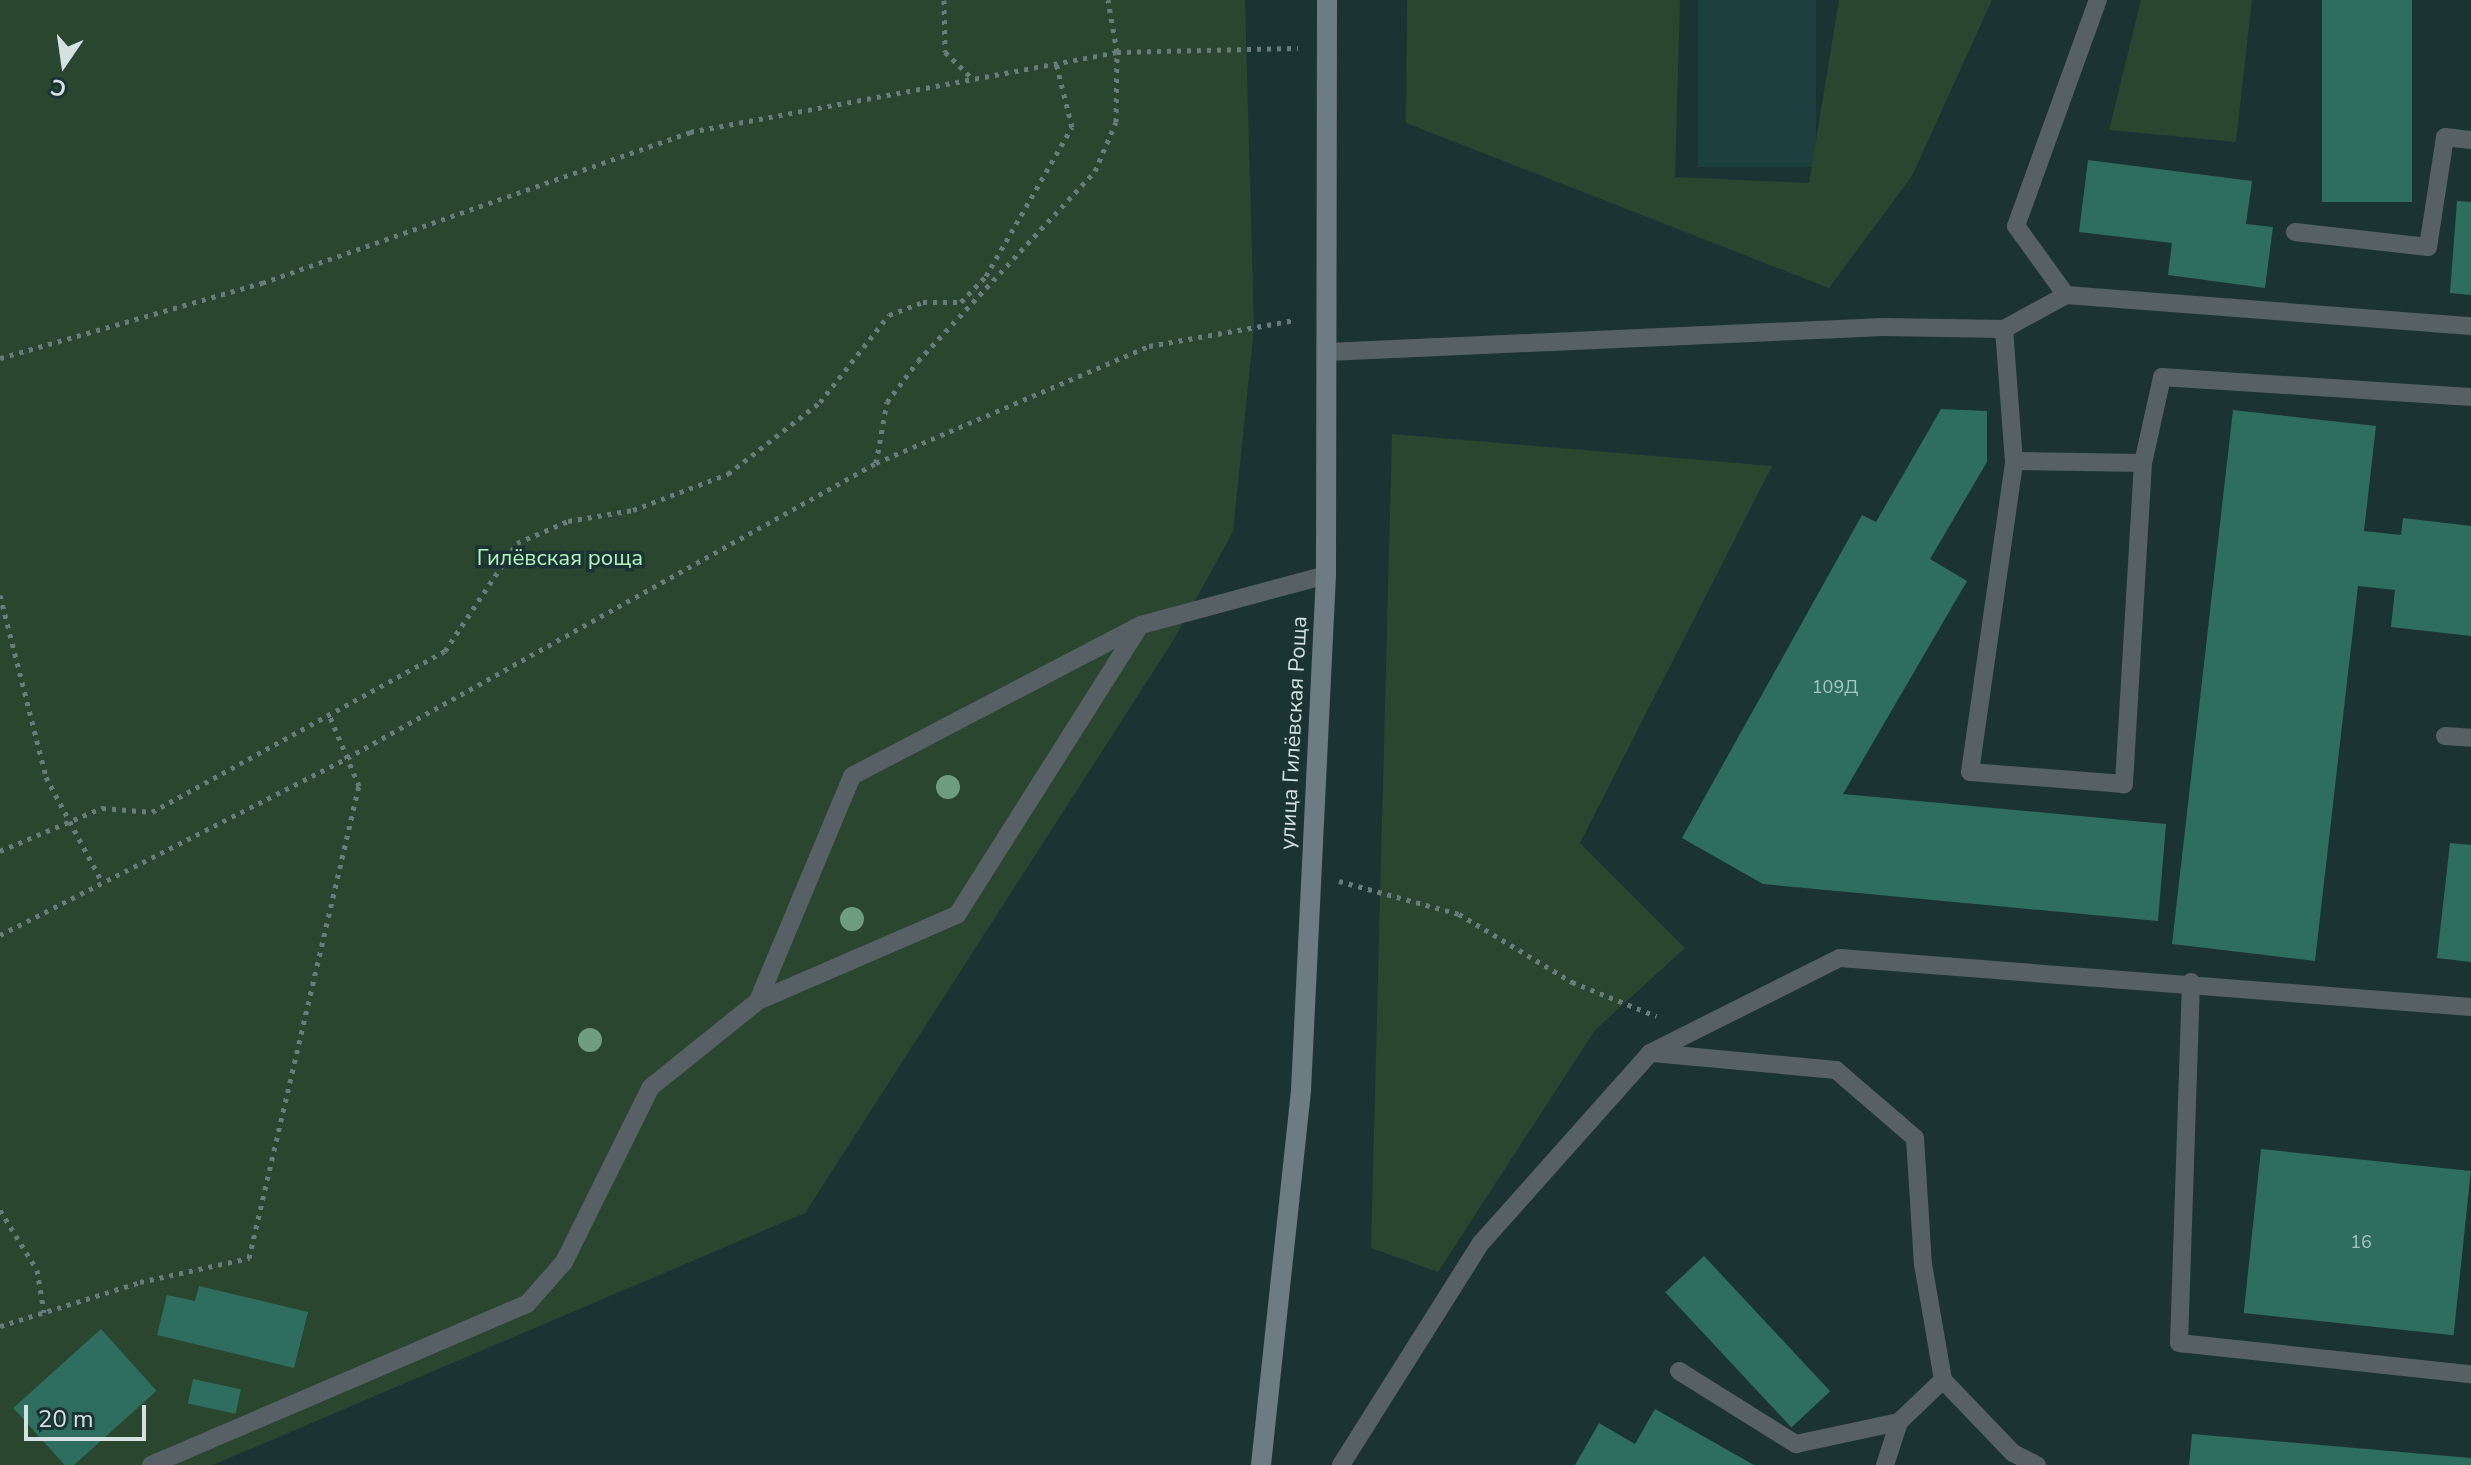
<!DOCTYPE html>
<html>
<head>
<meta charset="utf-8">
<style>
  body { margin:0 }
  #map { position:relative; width:2471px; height:1465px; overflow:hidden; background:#1c3334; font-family:"Nunito Sans",sans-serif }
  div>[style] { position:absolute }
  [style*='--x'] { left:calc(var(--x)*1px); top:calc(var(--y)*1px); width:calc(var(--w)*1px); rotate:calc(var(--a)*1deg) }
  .built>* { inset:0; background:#1e3f40; transform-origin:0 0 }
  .green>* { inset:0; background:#2a462f }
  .building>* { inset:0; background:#2e6e5e; transform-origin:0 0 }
  .path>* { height:5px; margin-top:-2.5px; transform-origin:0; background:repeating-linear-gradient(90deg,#697c7c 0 4px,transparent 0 10px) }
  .lane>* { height:18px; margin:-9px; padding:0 9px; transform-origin:9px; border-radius:9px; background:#576165 }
  .secondary>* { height:20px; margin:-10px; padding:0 10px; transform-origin:10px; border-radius:10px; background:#6d7c82 }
  .trees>* { width:24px; height:24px; margin:-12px; border-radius:50%; background:#6e9e7f }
  span { translate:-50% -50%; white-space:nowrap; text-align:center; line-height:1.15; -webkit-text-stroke:7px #1c3334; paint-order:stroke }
  .number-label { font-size:18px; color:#aac4c0 }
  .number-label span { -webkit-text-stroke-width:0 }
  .park-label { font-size:22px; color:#b2f5bd }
  .street-label { font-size:22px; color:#d3e1e1 }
  .north { position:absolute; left:24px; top:24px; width:80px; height:80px; -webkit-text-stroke:6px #1c3334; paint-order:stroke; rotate:193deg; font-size:22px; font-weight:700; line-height:32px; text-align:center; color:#d3e1e1 }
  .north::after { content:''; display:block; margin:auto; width:28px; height:36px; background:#d3e1e1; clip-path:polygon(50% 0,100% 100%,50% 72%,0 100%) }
  .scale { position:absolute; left:24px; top:1405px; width:122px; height:36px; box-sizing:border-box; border:4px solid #d3e1e1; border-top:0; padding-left:10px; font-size:24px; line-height:28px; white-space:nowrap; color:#d3e1e1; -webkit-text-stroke:6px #1c3334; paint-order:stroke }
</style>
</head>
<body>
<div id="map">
  <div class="built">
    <div style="left:1698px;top:0;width:118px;height:167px"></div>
  </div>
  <div class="green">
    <div style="clip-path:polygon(0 0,1245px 0,1254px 328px,1233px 532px,1171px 644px,805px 1213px,213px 1465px,0 1465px)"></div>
    <div style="clip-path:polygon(1407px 0,1680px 0,1675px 177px,1809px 183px,1839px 0,1992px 0,1912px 176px,1829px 288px,1406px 123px)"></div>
    <div style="clip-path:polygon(2141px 0,2252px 0,2236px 142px,2109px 130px)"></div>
    <div style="clip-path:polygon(1392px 434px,1772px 466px,1580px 843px,1685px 948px,1595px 1030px,1438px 1272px,1371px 1248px)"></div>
  </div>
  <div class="building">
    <div style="left:2322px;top:0;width:90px;height:202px"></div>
    <div style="clip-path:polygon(2088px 160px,2252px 181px,2246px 224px,2273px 227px,2265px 288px,2168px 275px,2172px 243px,2079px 232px)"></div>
    <div style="clip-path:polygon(2457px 201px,2471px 202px,2471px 295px,2450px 293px)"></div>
    <div style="clip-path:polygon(1941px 409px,1987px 411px,1987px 462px,1930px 559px,1967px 581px,1843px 794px,2166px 824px,2158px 921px,1763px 884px,1682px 838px,1862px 515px,1876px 522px)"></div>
    <div style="clip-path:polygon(2233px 410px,2376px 426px,2364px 531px,2401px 535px,2403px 518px,2471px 526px,2471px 636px,2391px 627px,2395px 590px,2358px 586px,2315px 961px,2172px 944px)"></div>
    <div style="clip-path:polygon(2450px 843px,2471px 845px,2471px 962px,2437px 958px)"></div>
    <div style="left:2261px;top:1149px;width:211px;height:165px;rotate:6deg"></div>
    <div style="left:1704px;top:1256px;width:185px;height:53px;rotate:47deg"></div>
    <div style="clip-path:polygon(199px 1286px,308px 1312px,294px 1368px,157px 1335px,167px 1295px,195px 1301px)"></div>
    <div style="left:101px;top:1329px;width:83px;height:118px;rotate:48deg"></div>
    <div style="left:193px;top:1379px;width:49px;height:25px;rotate:12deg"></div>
    <div style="clip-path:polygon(1655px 1409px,1754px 1465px,1575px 1465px,1599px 1423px,1635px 1444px)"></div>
    <div style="clip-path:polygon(2192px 1434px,2471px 1458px,2471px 1465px,2189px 1465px)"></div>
  </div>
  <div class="path">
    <div style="--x:944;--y:0;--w:52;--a:88.9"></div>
    <div style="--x:945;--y:52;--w:37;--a:44"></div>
    <div style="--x:0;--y:358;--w:273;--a:-16"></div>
    <div style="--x:262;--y:283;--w:454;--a:-19.4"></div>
    <div style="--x:690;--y:132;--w:434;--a:-10.6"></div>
    <div style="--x:1117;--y:52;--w:53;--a:-99.8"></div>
    <div style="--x:876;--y:463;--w:62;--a:-79.8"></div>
    <div style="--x:887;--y:402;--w:51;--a:-52.9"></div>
    <div style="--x:918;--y:361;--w:260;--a:-47"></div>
    <div style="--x:1095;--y:171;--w:53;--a:-66.8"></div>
    <div style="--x:1116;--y:122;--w:70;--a:-89.2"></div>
    <div style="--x:1117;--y:52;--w:181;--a:-1.3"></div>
    <div style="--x:0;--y:595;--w:188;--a:75.8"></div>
    <div style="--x:46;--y:777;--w:119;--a:61.9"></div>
    <div style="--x:0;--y:851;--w:111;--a:-22.9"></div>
    <div style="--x:102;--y:808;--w:50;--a:4.6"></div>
    <div style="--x:152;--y:812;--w:334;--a:-28.8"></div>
    <div style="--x:445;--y:651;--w:130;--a:-56.3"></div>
    <div style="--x:517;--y:543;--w:56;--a:-23.3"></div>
    <div style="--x:568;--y:521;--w:66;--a:-9.6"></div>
    <div style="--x:633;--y:510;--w:102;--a:-20.8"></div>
    <div style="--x:728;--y:474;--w:117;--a:-38"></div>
    <div style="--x:820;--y:402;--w:111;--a:-51.6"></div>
    <div style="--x:889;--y:315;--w:36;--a:-21"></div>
    <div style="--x:923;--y:302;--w:38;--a:0"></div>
    <div style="--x:961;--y:302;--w:36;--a:-46"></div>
    <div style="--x:986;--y:276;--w:172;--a:-60"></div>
    <div style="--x:1072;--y:127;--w:66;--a:-104"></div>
    <div style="--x:1339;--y:881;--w:124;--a:15.4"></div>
    <div style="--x:1459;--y:914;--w:132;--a:31"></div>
    <div style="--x:1572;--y:982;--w:91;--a:22"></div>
    <div style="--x:0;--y:935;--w:390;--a:-27"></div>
    <div style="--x:347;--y:758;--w:606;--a:-29.15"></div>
    <div style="--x:876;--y:463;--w:297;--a:-23.2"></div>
    <div style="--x:1149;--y:346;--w:148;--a:-10.1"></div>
    <div style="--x:0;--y:1210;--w:70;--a:58.3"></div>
    <div style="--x:37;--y:1270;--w:43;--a:80.5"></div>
    <div style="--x:0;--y:1326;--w:147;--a:-17.4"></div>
    <div style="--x:140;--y:1282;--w:112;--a:-12.4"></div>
    <div style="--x:249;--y:1258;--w:485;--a:-76.9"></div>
    <div style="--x:359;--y:786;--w:80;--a:-112.7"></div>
  </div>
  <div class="lane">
    <div style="--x:2295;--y:232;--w:134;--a:6.4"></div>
    <div style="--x:2428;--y:247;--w:111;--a:-81.2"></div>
    <div style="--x:2445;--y:137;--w:26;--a:7"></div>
    <div style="--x:2066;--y:295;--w:85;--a:-125.9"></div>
    <div style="--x:2016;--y:226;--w:240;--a:-70.1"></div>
    <div style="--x:2004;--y:329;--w:71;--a:-28.7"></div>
    <div style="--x:2066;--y:295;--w:406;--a:4.4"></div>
    <div style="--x:1328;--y:352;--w:556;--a:-2.58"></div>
    <div style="--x:1883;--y:327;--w:121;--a:0.9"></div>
    <div style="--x:2004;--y:329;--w:132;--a:85.7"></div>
    <div style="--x:2014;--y:461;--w:129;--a:0.9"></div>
    <div style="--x:2143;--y:463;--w:322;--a:93.4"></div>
    <div style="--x:2124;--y:784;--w:154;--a:-175.5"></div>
    <div style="--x:1970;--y:772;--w:314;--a:-81.9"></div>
    <div style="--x:2143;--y:463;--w:88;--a:-77.5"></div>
    <div style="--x:2162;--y:377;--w:310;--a:3.7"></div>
    <div style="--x:2445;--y:736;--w:26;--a:4"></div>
    <div style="--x:2191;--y:982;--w:361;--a:91.9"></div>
    <div style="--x:2179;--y:1343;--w:294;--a:6.1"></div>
    <div style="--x:758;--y:1001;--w:217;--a:-23.4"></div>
    <div style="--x:957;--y:915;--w:341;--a:-57.7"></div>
    <div style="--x:1653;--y:1053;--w:184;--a:5.3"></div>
    <div style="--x:1836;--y:1070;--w:104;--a:40.7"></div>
    <div style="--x:1915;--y:1138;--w:126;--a:86.4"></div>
    <div style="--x:1923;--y:1264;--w:118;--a:80.2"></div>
    <div style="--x:1943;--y:1380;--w:101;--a:46.2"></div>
    <div style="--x:2013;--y:1453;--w:27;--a:27"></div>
    <div style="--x:1679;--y:1371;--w:138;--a:32"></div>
    <div style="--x:1796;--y:1444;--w:105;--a:-12.1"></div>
    <div style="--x:151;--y:1465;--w:409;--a:-23.2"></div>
    <div style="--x:527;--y:1304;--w:56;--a:-48.6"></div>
    <div style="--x:564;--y:1262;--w:195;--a:-63.6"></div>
    <div style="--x:651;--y:1087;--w:137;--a:-38.8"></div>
    <div style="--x:758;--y:1001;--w:244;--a:-67.3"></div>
    <div style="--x:852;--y:776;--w:326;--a:-27.6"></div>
    <div style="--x:1141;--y:625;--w:192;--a:-15.1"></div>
    <div style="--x:1341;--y:1465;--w:262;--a:-57.8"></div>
    <div style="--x:1481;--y:1243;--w:254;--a:-48.3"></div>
    <div style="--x:1650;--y:1053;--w:212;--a:-26.6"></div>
    <div style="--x:1840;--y:958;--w:633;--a:4.44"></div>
    <div style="--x:1885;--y:1465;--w:45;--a:-72"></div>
    <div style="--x:1899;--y:1422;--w:61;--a:-43.7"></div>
  </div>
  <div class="secondary">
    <div style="--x:1261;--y:1465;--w:377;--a:-83.9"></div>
    <div style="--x:1301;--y:1090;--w:516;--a:-87.22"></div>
    <div style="--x:1326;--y:575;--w:575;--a:-89.9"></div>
  </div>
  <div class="trees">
    <div style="left:948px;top:787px"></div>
    <div style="left:852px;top:919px"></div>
    <div style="left:590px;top:1040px"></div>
  </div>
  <div class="number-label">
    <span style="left:1835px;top:687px">109Д</span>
    <span style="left:2361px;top:1242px">16</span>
  </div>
  <div class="park-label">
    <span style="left:560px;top:559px">Гилёвская роща</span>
  </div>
  <div class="street-label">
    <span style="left:1294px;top:733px;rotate:-87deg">улица Гилёвская Роща</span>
  </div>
  <div class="north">С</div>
  <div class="scale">20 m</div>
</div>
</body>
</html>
